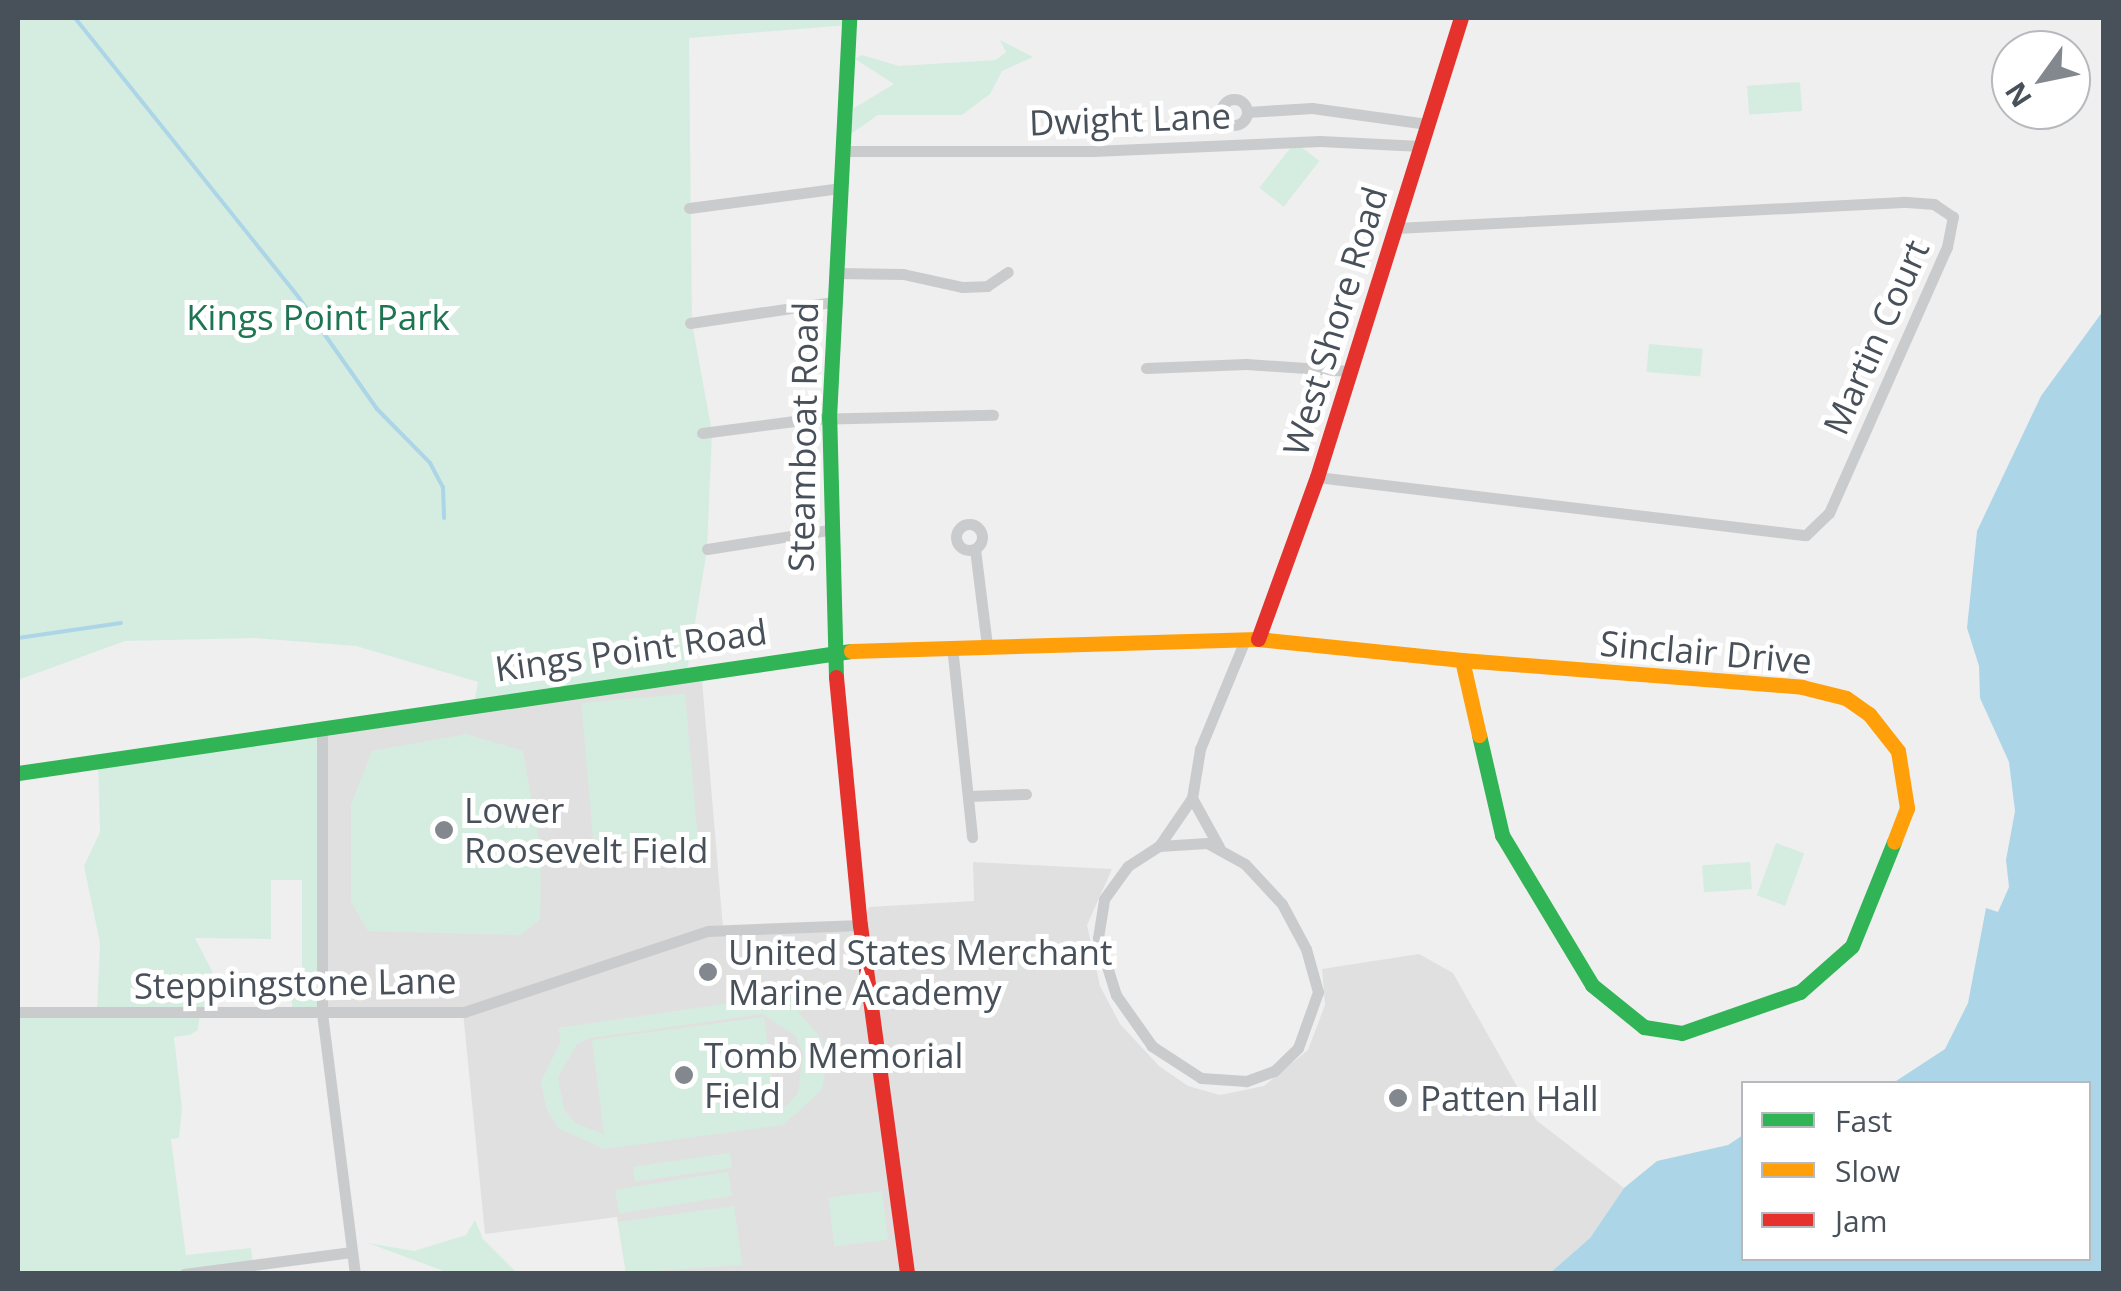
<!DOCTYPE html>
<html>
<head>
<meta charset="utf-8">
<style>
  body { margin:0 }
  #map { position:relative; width:2121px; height:1291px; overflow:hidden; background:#efefef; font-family:"Open Sans",sans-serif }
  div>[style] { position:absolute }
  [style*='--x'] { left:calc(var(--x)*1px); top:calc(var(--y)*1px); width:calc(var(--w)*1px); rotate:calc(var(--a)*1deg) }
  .education>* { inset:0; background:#e1e0e0 }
  .green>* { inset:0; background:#d5ede0; transform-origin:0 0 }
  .water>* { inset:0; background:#acd6e7 }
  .stream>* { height:4px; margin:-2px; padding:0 2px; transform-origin:2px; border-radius:2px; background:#acd6e7 }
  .street>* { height:11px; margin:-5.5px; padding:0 5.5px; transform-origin:5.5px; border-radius:5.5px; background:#cacbcd }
  .street>.ring { margin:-5.5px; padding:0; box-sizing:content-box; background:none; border:11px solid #cacbcd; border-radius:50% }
  .fast>* { height:15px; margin:-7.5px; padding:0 7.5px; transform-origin:7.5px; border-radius:7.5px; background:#30b455 }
  .slow>* { height:15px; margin:-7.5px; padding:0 7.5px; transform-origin:7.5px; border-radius:7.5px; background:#ff9f0a }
  .jam>* { height:15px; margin:-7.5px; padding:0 7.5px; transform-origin:7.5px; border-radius:7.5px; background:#e5322d }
  .dots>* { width:28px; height:28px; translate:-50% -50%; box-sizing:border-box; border:5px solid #fff; border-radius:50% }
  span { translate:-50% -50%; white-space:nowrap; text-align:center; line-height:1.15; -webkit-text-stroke:10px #fff; paint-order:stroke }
  .street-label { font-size:35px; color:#48505a }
  .park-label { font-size:35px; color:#1e7551 }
  .poi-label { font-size:35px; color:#48505a }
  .left { translate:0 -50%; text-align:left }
  .frame { position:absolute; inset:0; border:20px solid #48505a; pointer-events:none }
  .legend { position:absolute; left:1741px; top:1081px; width:350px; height:180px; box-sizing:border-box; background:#fff; border:2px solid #b6b9bd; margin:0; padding:12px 18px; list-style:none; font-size:30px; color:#48505a }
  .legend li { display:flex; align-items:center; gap:20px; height:50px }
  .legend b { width:50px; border:2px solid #b6b9bd }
  .north { position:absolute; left:1991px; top:30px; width:100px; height:100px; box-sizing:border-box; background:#fff; border:2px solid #b6b9bd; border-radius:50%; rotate:237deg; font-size:28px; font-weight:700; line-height:40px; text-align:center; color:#48505a }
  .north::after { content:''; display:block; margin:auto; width:35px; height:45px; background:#82888e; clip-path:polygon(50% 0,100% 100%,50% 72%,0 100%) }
</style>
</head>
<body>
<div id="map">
  <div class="education">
    <div style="clip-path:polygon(701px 668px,723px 928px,859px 925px,869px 907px,974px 901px,973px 862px,1112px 869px,1087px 925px,1100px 986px,1120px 1024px,1159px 1066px,1188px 1086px,1220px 1095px,1264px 1086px,1308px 1050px,1325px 1005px,1322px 969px,1419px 954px,1453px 973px,1536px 1120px,1624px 1188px,1590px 1238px,1550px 1273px,626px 1273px,617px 1217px,485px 1234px,463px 1012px,322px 1013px,322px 727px)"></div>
  </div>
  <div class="green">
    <div style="clip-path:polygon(18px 18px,849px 18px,848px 25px,689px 38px,692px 323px,712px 432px,707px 550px,687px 671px,474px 704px,478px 682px,356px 646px,254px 638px,125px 641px,18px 680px)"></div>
    <div style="clip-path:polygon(1000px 40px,1033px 57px,1002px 71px,990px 94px,962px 115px,878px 115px,849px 135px,854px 108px,894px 84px,855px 59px,862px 55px,899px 66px,996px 60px,1006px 52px)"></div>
    <div style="left:1800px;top:82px;width:29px;height:53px;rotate:86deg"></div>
    <div style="left:1295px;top:142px;width:31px;height:58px;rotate:38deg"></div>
    <div style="left:1649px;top:344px;width:54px;height:28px;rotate:5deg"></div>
    <div style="left:685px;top:694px;width:151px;height:104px;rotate:85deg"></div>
    <div style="clip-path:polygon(322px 727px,322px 1013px,292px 1007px,292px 994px,302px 993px,302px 880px,271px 880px,271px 939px,195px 938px,212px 971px,213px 1013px,200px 1013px,198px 1030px,190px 1035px,174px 1037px,182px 1108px,179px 1138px,171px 1139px,186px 1255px,251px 1248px,253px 1265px,184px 1274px,18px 1274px,18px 1012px,97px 1011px,100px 943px,84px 866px,100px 832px,98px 758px)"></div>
    <div style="clip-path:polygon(466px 734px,523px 751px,541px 854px,540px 919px,521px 935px,368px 931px,351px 902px,351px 805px,372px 751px)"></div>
    <div style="left:1776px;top:843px;width:30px;height:56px;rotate:20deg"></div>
    <div style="left:1750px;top:862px;width:27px;height:48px;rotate:86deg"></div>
    <div style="clip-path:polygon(evenodd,800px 993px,803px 1010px,798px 1012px,821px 1038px,827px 1061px,822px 1090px,783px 1125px,604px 1149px,558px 1128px,546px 1108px,541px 1081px,561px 1041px,558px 1028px,800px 993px,762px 1014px,795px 1035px,803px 1053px,798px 1093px,786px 1107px,776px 1110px,764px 1017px,592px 1040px,604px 1134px,576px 1124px,564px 1110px,558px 1077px,577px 1044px,591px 1038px,762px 1014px)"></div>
    <div style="left:730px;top:1153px;width:15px;height:98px;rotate:82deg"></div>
    <div style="left:728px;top:1172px;width:24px;height:114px;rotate:81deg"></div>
    <div style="left:882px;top:1191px;width:49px;height:54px;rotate:83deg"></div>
    <div style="clip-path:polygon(734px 1206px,742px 1265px,626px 1273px,618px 1222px)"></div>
    <div style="clip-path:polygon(475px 1220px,483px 1239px,517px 1273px,449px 1273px,368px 1243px,414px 1251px,466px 1235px)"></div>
  </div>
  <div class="water">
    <div style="clip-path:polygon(2103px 311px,2103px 1273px,1550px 1273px,1590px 1238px,1624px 1188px,1657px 1161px,1728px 1145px,1743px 1135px,1744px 1258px,2088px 1258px,2088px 1084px,1893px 1083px,1945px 1049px,1968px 1003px,1986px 908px,1998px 912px,2009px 887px,2006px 860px,2015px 811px,2009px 762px,1980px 698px,1979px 666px,1967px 628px,1977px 531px,2041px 396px)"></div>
  </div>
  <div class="stream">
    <div style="--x:75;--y:18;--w:359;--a:51.3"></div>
    <div style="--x:299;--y:298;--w:136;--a:54.9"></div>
    <div style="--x:377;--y:409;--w:76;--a:45.5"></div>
    <div style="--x:430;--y:463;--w:27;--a:62"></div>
    <div style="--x:443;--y:487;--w:31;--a:88"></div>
    <div style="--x:18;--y:638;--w:104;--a:-8.3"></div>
  </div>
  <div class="street">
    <div class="ring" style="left:1221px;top:99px;width:15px;height:15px"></div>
    <div style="--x:1247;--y:112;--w:65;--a:-3.5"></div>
    <div style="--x:1312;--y:108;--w:116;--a:7.9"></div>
    <div style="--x:842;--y:151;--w:251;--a:0"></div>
    <div style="--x:1093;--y:151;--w:227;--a:-2.5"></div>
    <div style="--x:1320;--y:141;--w:101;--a:2.8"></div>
    <div style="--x:689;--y:208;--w:152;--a:-7.5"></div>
    <div style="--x:836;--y:273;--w:67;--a:0.9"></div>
    <div style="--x:903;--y:274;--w:60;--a:12.4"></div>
    <div style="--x:962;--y:287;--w:25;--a:-2"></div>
    <div style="--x:987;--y:286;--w:25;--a:-34"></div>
    <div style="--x:690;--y:323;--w:145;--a:-8.4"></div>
    <div style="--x:1146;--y:368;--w:100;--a:-2.3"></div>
    <div style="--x:1246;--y:364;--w:104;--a:3.9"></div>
    <div style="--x:702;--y:433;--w:109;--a:-7.4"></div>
    <div style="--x:810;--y:419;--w:183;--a:-1.3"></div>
    <div style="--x:1317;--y:477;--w:492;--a:6.8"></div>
    <div style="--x:1806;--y:535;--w:32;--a:-44"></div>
    <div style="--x:1829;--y:513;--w:291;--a:-66.1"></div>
    <div style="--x:1947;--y:247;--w:31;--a:-79"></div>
    <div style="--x:1953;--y:217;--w:23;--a:-146"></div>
    <div style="--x:1934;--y:204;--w:31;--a:-176"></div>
    <div style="--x:1903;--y:202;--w:508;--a:177.06"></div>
    <div class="ring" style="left:956px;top:524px;width:15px;height:15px"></div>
    <div style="--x:707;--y:549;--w:122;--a:-8.9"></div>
    <div style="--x:975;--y:549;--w:98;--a:82.9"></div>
    <div style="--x:952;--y:646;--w:192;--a:84"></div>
    <div style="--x:322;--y:727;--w:286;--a:90"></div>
    <div style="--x:322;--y:1013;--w:263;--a:82.8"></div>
    <div style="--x:968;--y:796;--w:58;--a:-2"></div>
    <div style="--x:1192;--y:798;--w:56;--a:61.1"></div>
    <div style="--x:1207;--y:843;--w:43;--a:28.9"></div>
    <div style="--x:1245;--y:864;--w:54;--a:47.2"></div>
    <div style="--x:1282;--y:904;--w:51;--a:61.9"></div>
    <div style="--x:1306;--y:949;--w:45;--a:74.4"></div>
    <div style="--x:1318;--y:992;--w:59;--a:109.7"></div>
    <div style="--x:1298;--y:1048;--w:33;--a:136"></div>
    <div style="--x:1274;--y:1071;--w:30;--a:160"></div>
    <div style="--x:1246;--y:1081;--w:45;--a:-176.2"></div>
    <div style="--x:1201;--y:1078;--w:59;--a:-146.9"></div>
    <div style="--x:1152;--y:1046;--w:62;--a:-125.2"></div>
    <div style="--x:1116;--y:995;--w:60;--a:-107.5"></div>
    <div style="--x:1098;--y:938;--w:39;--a:-81"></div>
    <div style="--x:1104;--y:899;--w:41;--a:-54"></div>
    <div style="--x:1128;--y:866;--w:37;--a:-33"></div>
    <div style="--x:1159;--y:846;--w:48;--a:-3.6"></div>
    <div style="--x:1159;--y:846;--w:58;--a:-55.5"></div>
    <div style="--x:1192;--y:798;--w:50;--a:-80.7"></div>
    <div style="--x:1200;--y:749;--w:116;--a:-67.6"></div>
    <div style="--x:18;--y:1012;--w:446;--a:0"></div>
    <div style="--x:464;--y:1012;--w:257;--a:-18.4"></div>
    <div style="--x:708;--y:931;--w:152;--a:-2.3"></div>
    <div style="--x:184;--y:1274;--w:169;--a:-7.5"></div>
  </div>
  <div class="fast">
    <div style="--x:836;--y:677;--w:259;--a:-91.5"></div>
    <div style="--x:829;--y:418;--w:400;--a:-87.1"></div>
    <div style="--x:1479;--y:735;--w:103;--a:77"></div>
    <div style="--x:1502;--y:835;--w:175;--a:59"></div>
    <div style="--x:1592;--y:985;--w:67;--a:38.9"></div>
    <div style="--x:1644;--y:1027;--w:38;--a:9"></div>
    <div style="--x:1682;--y:1033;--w:125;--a:-19.2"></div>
    <div style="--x:1800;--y:992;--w:69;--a:-41.5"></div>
    <div style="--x:1852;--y:946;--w:112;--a:-68"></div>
    <div style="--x:18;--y:773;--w:842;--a:-8.33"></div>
  </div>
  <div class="slow">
    <div style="--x:851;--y:651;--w:407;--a:-1.7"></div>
    <div style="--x:1258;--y:639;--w:205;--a:5.9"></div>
    <div style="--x:1462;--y:660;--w:77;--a:77.2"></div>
    <div style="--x:1462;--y:660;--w:341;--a:4.5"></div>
    <div style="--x:1802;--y:687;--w:45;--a:14"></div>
    <div style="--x:1846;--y:698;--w:28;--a:35"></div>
    <div style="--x:1869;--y:714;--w:47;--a:51.9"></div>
    <div style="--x:1898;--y:751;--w:58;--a:81"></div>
    <div style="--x:1907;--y:808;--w:36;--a:111"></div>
  </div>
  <div class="jam">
    <div style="--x:1258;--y:639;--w:172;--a:-70"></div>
    <div style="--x:1317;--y:477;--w:481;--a:-72.6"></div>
    <div style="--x:836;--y:677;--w:249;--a:84.5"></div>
    <div style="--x:860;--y:925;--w:352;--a:82.3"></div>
  </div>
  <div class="dots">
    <div style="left:444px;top:830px;background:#82888e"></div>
    <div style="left:708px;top:972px;background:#82888e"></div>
    <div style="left:684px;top:1075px;background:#82888e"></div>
    <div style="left:1398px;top:1098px;background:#82888e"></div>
  </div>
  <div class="street-label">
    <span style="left:1130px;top:119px;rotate:-2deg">Dwight Lane</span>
    <span style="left:1335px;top:321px;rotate:-73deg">West Shore Road</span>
    <span style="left:1876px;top:337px;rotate:-66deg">Martin Court</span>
    <span style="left:803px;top:437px;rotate:-89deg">Steamboat Road</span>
    <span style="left:631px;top:650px;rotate:-8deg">Kings Point Road</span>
    <span style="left:1706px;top:652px;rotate:5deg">Sinclair Drive</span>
    <span style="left:295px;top:983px;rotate:-1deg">Steppingstone Lane</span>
  </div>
  <div class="park-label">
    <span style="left:318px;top:317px">Kings Point Park</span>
  </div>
  <div class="poi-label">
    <span class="left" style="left:464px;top:830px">Lower<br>Roosevelt Field</span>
    <span class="left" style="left:728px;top:972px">United States Merchant<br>Marine Academy</span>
    <span class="left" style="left:704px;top:1075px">Tomb Memorial<br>Field</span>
    <span class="left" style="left:1420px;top:1098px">Patten Hall</span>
  </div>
  <div class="frame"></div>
  <ul class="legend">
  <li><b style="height:12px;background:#30b455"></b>Fast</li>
  <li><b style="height:12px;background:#ff9f0a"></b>Slow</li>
  <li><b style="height:12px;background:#e5322d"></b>Jam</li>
  </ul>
  <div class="north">N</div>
</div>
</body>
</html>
